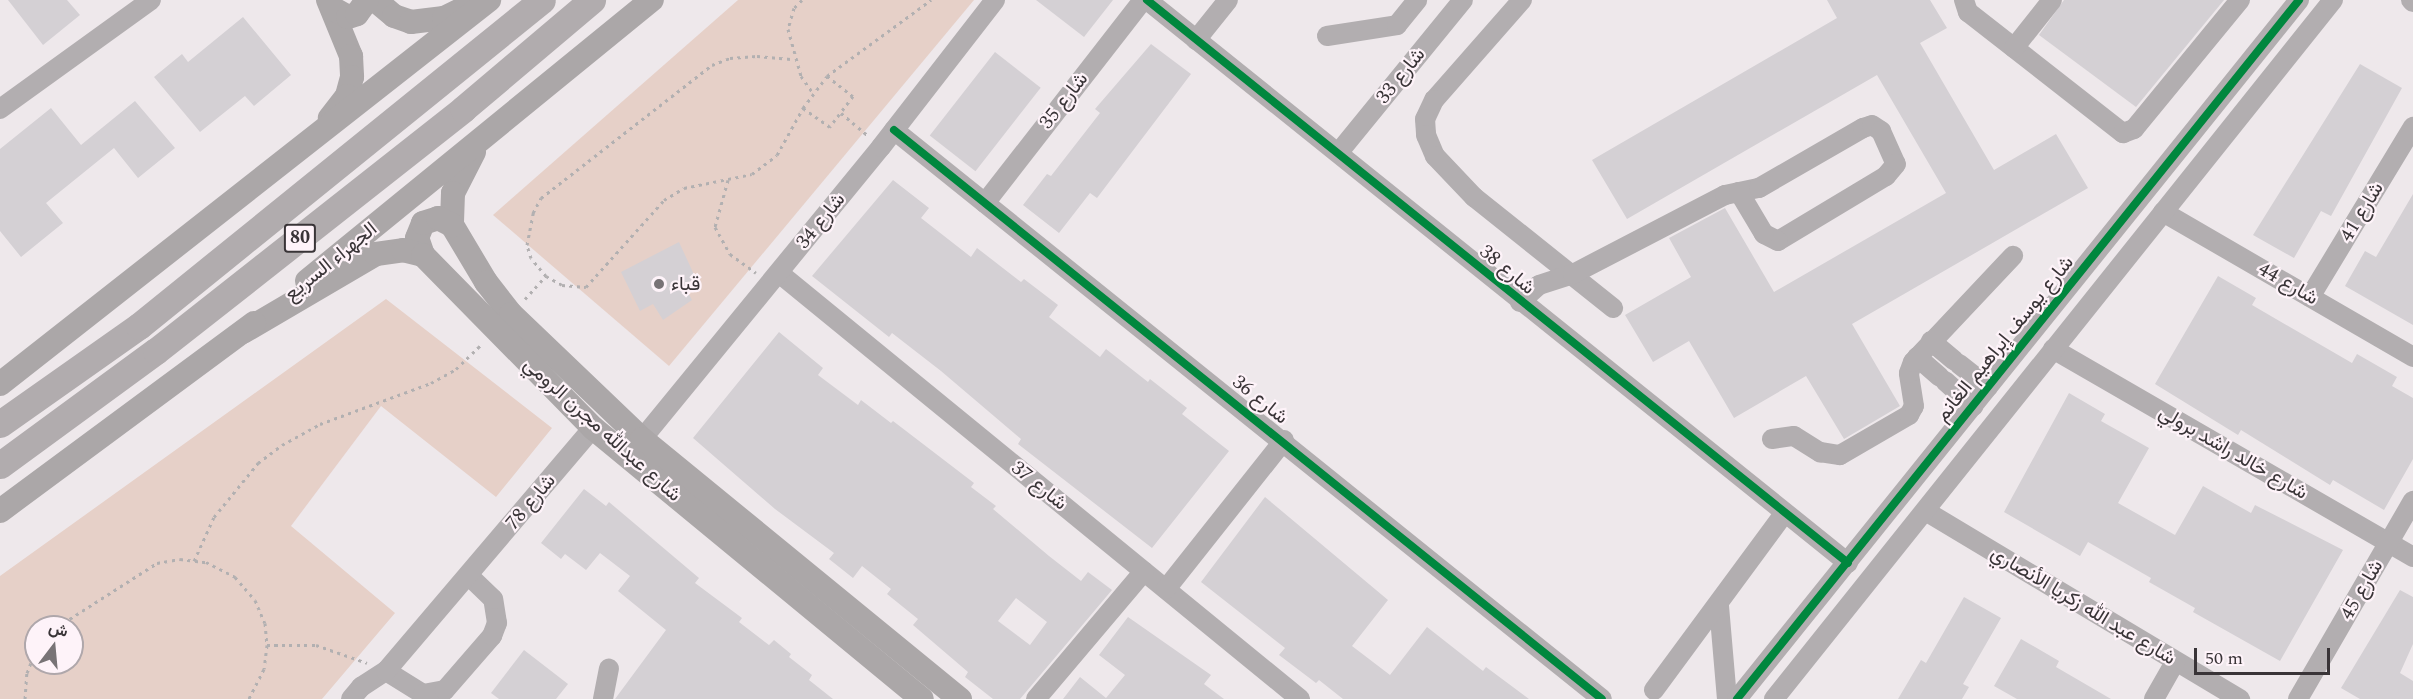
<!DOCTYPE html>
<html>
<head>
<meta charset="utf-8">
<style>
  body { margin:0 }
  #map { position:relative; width:2413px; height:699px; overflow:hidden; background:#eee8eb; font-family:Spectral,Vazirmatn,serif }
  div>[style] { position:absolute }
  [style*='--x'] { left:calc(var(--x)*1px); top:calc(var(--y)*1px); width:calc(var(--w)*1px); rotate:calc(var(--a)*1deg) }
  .green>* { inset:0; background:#e6d0c8 }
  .building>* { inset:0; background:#d4d0d4; transform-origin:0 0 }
  .path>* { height:3px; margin-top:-1.5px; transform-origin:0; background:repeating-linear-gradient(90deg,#b2b0b1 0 3px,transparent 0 7.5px) }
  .minor>* { height:20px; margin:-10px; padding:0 10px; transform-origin:10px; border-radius:10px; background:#b2aeb0 }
  .major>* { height:24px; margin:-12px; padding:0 12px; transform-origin:12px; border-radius:12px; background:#aba7a8 }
  .highway>* { height:27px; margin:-13.5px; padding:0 13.5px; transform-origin:13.5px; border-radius:13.5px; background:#b1acae }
  .cycleway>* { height:8px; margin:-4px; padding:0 4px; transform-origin:4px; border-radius:4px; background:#00873e }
  .dots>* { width:16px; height:16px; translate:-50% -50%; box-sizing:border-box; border:3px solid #fef3f9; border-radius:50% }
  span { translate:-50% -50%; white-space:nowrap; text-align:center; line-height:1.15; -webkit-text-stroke:4.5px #fef3f9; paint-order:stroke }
  .shield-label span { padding:2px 4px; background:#fef3f9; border:2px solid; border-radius:4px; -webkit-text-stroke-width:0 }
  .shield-label { font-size:18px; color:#393437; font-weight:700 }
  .street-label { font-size:20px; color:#393437 }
  .poi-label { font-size:20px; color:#393437 }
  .left { translate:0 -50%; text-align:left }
  .north { position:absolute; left:24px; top:615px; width:60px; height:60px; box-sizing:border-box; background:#fef3f9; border:2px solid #afa7ab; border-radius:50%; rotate:16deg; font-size:16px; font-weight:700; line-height:24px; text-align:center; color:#393437 }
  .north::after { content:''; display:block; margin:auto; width:21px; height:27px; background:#787376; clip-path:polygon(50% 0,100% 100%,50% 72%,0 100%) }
  .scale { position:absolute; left:2194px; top:648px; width:136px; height:27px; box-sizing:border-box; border:3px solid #393437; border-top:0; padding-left:8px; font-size:18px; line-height:21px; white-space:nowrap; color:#393437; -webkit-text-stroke:4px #fef3f9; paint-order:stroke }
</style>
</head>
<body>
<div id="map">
  <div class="green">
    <div style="clip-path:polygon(738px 0,974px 0,669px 366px,493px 215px)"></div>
    <div style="clip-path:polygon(evenodd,386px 299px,552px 428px,496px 497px,381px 406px,291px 526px,395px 613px,322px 699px,0 699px,0 576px,386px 299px,36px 627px,72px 627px,72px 663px,36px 663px,36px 627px)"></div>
  </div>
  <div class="building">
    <div style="clip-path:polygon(8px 0,67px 0,80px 15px,43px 45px)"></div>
    <div style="clip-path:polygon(1036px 0,1113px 0,1084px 37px)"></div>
    <div style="clip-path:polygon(1827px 0,1930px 0,1947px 28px,1920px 43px,1994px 170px,2056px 134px,2088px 188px,1852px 324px,1900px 406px,1844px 439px,1806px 376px,1734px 418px,1689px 341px,1653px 362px,1625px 315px,1691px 277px,1669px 238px,1725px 208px,1774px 292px,1946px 193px,1877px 75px,1627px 219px,1592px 160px,1837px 18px)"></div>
    <div style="clip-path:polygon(2064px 0,2224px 0,2136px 107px,2039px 35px)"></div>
    <div style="clip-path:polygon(243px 17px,291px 75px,254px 106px,245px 96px,200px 132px,154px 77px,182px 54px,188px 62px)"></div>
    <div style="clip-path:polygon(1151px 44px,1191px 74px,1097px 198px,1090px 193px,1059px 233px,1023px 205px,1047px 174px,1051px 176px,1100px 113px,1095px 109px)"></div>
    <div style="left:995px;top:52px;width:58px;height:106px;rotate:38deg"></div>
    <div style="clip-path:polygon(2360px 64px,2402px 88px,2331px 216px,2321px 211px,2294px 258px,2253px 235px)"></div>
    <div style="clip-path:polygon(135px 101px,175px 148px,138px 178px,114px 148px,46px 203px,63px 223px,21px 257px,0 231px,0 149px,51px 108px,81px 145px)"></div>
    <div style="clip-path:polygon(893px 180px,929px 208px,921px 218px,971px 257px,977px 248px,1021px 282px,1024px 279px,1058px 305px,1049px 317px,1100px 357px,1106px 349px,1148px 382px,1150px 379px,1187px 408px,1182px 414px,1229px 451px,1152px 548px,1018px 444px,1021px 439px,941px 371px,892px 333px,889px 337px,812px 276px)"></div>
    <div style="clip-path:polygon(2413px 194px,2413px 325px,2345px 286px,2365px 251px,2376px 257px)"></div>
    <div style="clip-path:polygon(679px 242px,697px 281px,685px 287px,692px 300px,663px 320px,653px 304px,640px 311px,621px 272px)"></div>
    <div style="clip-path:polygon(2218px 276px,2256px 298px,2252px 305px,2352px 363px,2357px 354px,2397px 377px,2392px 386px,2413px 398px,2413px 459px,2384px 510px,2333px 480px,2330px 485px,2241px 430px,2238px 435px,2155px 384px)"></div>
    <div style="clip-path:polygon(evenodd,779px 332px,823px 368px,818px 375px,858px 405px,861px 400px,891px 423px,893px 421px,974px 483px,971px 487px,996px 506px,993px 509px,1049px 556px,1081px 581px,1088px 572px,1112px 590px,1020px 699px,993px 699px,965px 677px,968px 672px,913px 625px,918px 619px,887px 594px,891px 589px,862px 566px,853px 578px,829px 559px,834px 553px,775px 509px,693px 438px,779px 332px,1016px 598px,1047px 622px,1030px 645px,998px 621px,1016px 598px)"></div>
    <div style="clip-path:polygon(2069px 393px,2105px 414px,2101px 421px,2149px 448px,2118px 503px,2175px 535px,2203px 486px,2251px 513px,2255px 505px,2343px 550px,2280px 661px,2193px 612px,2195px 608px,2149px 582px,2151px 578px,2088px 542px,2080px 556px,2004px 512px)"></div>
    <div style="clip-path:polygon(584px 489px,606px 506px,609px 502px,699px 578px,695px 583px,742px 618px,739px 622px,769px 645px,774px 640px,791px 654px,789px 657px,812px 675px,809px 680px,833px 699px,615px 699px,666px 630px,618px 591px,630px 576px,600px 553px,586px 570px,565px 554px,561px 559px,541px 543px)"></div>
    <div style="clip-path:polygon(1265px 497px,1388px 600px,1352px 646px,1390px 675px,1427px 627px,1483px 671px,1486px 667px,1529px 699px,1343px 699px,1319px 680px,1316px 683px,1279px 655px,1285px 648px,1201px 582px)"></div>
    <div style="clip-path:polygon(2400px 590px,2413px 597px,2413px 644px,2400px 673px,2413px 681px,2413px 699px,2360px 699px,2341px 688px)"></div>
    <div style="clip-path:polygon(1964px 597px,2001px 618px,1963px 684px,1969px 687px,1962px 699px,1898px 699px,1921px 660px,1926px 663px)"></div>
    <div style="clip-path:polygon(1128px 617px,1211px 675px,1204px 684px,1224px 699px,1063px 699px,1080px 677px,1106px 698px,1125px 675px,1099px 655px)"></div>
    <div style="clip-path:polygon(2021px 639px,2059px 661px,2056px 667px,2111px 699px,2017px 699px,1994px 686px)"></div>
    <div style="clip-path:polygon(524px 650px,568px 684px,556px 699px,499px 699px,491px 693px)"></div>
  </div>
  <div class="path">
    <div style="--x:802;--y:0;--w:11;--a:135"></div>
    <div style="--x:794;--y:8;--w:22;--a:106"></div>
    <div style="--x:788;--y:29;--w:49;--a:74.5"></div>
    <div style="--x:801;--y:76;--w:21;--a:55"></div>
    <div style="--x:827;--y:76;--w:129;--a:-36.2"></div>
    <div style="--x:841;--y:113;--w:35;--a:40"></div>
    <div style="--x:728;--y:180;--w:49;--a:105.5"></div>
    <div style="--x:715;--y:227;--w:31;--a:61"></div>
    <div style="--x:730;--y:254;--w:32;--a:36"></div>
    <div style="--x:546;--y:276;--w:23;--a:-130"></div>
    <div style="--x:531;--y:258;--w:14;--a:-107"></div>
    <div style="--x:527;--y:245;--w:33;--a:-79"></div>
    <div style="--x:533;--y:213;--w:17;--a:-62"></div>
    <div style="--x:541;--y:198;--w:217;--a:-37.9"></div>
    <div style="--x:712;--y:65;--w:19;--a:-21"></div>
    <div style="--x:730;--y:58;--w:27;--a:-4"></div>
    <div style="--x:757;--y:56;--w:37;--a:5"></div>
    <div style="--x:525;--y:299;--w:31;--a:-48"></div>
    <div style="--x:546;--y:276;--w:18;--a:29"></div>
    <div style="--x:562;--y:285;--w:24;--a:5"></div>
    <div style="--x:586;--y:287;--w:117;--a:-48.1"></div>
    <div style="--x:664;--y:200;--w:23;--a:-31"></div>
    <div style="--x:684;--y:188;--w:69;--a:-11.6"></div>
    <div style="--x:752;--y:174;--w:31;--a:-37"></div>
    <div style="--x:777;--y:155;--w:54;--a:-61"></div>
    <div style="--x:803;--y:108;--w:40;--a:-53"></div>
    <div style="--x:827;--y:76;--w:33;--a:38"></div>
    <div style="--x:853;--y:96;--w:39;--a:127"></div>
    <div style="--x:830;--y:127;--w:33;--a:-145"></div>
    <div style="--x:194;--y:561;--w:48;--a:-65.6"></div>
    <div style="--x:214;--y:517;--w:70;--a:-50.8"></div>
    <div style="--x:258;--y:463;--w:30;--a:-37"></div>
    <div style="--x:282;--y:445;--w:43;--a:-28.9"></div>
    <div style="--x:320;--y:424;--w:118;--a:-20.3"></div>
    <div style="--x:431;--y:383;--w:29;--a:-29"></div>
    <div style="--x:456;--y:369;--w:35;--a:-44"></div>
    <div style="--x:57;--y:627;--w:119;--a:-32.6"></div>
    <div style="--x:157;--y:563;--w:23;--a:-10"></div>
    <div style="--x:180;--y:559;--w:26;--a:7"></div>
    <div style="--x:206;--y:562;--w:33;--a:27"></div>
    <div style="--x:235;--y:577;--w:30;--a:49"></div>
    <div style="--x:255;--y:600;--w:25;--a:67"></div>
    <div style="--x:265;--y:623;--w:22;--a:85"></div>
    <div style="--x:267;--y:645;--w:24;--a:97"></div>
    <div style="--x:264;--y:669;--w:34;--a:117"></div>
    <div style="--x:267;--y:645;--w:49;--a:0"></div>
    <div style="--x:316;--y:645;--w:54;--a:19.4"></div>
    <div style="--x:25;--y:699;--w:26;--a:-86"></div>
    <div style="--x:27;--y:673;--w:25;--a:-69"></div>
  </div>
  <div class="minor">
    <div style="--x:1147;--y:0;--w:899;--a:38.77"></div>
    <div style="--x:1522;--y:0;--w:133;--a:131.3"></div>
    <div style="--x:1434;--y:100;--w:21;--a:115"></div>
    <div style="--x:1425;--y:119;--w:16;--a:86"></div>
    <div style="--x:1426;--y:135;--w:23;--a:67"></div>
    <div style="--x:1435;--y:156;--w:57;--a:46.4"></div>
    <div style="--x:1474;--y:197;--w:178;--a:38.6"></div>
    <div style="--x:1964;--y:0;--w:13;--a:72"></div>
    <div style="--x:1968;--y:12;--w:197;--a:38"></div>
    <div style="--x:2123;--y:133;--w:12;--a:-20"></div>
    <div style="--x:2134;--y:129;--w:167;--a:-50.6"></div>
    <div style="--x:2411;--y:0;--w:3;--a:45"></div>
    <div style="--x:1327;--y:36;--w:71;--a:-8.9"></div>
    <div style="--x:1397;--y:25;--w:32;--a:-51"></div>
    <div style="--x:1196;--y:40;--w:51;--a:-51.3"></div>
    <div style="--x:2014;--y:48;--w:61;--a:-51.6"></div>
    <div style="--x:0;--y:109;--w:186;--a:-35.8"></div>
    <div style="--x:894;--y:130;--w:908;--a:38.79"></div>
    <div style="--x:1339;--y:152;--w:196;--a:-50.8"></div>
    <div style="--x:985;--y:203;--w:257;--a:-52.1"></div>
    <div style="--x:2163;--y:212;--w:289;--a:30.1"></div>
    <div style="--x:779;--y:273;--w:673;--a:39.27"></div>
    <div style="--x:2310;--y:297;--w:199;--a:-58.8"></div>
    <div style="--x:1520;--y:302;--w:25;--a:-42"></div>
    <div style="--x:1539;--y:285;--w:36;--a:-18"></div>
    <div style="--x:1573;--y:274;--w:171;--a:-27.5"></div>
    <div style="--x:1725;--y:195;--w:35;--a:-12"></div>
    <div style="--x:1759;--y:188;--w:120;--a:-30"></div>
    <div style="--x:1863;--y:128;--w:9;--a:-18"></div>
    <div style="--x:1872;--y:125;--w:11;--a:34"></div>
    <div style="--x:1881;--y:131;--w:36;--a:66"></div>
    <div style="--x:1896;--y:164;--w:16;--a:130"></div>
    <div style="--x:1886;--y:176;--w:126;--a:149"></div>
    <div style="--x:1778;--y:241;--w:16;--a:-153"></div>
    <div style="--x:1764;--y:234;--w:49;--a:-120.8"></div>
    <div style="--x:1931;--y:341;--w:30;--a:40"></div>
    <div style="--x:2053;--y:349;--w:416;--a:30"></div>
    <div style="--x:1917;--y:357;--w:30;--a:41"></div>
    <div style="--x:1959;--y:364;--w:37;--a:38"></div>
    <div style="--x:1945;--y:381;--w:38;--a:42"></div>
    <div style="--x:642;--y:439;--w:377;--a:-50.7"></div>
    <div style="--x:881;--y:147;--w:186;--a:-52.2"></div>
    <div style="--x:1772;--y:439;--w:22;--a:-8"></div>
    <div style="--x:1794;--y:436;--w:31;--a:32"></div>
    <div style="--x:1820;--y:452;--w:20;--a:9"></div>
    <div style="--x:1840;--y:455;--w:80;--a:-30.1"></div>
    <div style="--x:1909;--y:415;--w:10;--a:-61"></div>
    <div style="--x:1914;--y:406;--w:33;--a:-99"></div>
    <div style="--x:1909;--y:373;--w:12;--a:-70"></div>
    <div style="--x:1913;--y:362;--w:146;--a:-46.7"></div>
    <div style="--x:1927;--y:512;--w:365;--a:30.9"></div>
    <div style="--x:1166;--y:589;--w:190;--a:-51.6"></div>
    <div style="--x:1719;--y:606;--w:93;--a:85.1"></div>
    <div style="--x:386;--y:671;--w:44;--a:31.9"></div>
    <div style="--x:423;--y:694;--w:22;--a:-10"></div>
    <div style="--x:445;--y:690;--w:72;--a:-49"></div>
    <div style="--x:492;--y:636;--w:14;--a:-69"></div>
    <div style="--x:497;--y:623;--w:24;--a:-99"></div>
    <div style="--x:493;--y:599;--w:33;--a:-136"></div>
    <div style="--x:1654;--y:690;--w:217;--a:-53.6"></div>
    <div style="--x:351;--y:699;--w:16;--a:-50"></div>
    <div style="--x:361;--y:687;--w:30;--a:-33"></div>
    <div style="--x:386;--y:671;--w:319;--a:-49.6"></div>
    <div style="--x:603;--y:699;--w:31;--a:-79"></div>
    <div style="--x:1036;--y:699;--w:167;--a:-49.8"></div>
    <div style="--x:1737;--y:699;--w:897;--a:-51.2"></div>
    <div style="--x:1774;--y:699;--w:895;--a:-51.35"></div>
    <div style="--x:2154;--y:699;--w:43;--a:-60.4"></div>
    <div style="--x:2298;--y:699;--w:229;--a:-59.9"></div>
  </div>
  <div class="major">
    <div style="--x:328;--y:0;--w:61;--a:67.7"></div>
    <div style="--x:351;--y:56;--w:21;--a:87"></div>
    <div style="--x:352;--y:77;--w:20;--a:105"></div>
    <div style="--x:347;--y:96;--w:28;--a:128"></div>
    <div style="--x:375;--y:0;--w:25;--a:40"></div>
    <div style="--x:394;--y:16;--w:18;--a:19"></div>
    <div style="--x:411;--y:22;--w:33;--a:-7"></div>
    <div style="--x:444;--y:18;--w:25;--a:-26"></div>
    <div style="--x:332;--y:8;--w:18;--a:29"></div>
    <div style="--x:348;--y:17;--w:9;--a:-18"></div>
    <div style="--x:357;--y:14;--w:17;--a:-54"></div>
    <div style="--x:474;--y:152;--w:46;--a:117.1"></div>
    <div style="--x:453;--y:193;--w:32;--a:92"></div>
    <div style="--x:452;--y:225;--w:66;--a:59.2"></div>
    <div style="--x:486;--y:282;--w:41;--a:52"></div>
    <div style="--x:511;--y:314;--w:181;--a:43.7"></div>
    <div style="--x:642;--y:439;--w:411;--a:39.3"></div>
    <div style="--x:423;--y:255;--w:18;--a:-109"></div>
    <div style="--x:417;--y:238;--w:16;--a:-68"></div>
    <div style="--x:423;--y:223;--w:16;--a:-18"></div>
    <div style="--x:438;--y:218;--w:16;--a:27"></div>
    <div style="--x:307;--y:281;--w:445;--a:-39.2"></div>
    <div style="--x:243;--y:332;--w:154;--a:-30.4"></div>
    <div style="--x:376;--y:254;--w:27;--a:-8"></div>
    <div style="--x:403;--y:250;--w:21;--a:14"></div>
    <div style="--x:423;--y:255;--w:243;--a:45.5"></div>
    <div style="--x:593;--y:428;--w:426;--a:39.5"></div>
    <div style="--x:0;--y:384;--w:622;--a:-38.14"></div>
    <div style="--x:0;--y:511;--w:316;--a:-36.5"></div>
  </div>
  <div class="highway">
    <div style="--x:0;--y:424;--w:170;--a:-35.2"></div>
    <div style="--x:139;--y:326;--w:518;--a:-38.97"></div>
    <div style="--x:0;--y:465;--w:193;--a:-36.2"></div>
    <div style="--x:156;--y:351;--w:391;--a:-38.2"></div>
    <div style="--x:463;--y:109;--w:169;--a:-40.2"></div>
  </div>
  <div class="cycleway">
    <div style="--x:1147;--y:0;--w:899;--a:38.77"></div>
    <div style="--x:894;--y:130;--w:908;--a:38.79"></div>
    <div style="--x:1737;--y:699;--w:897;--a:-51.2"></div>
  </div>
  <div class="dots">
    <div style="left:659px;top:284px;background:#787376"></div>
  </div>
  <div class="shield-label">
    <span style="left:300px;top:238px">80</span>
  </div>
  <div class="street-label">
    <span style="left:1401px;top:76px;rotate:-51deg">شارع 33</span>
    <span style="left:1064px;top:101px;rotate:-52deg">شارع 35</span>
    <span style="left:2362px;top:212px;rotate:-59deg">شارع 41</span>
    <span style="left:821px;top:221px;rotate:-51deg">شارع 34</span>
    <span style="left:331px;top:262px;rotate:-39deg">الجهراء السريع</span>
    <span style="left:1507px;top:270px;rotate:40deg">شارع 38</span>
    <span style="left:2288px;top:284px;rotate:30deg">شارع 44</span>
    <span style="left:2005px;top:339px;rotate:-51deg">شارع يوسف إبراهيم الغانم</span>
    <span style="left:1260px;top:400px;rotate:39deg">شارع 36</span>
    <span style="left:602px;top:430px;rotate:42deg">شارع عبدالله مجرن الرومي</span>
    <span style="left:2233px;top:453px;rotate:30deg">شارع خالد راشد برولي</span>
    <span style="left:1039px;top:486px;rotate:39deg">شارع 37</span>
    <span style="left:531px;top:502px;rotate:-50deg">شارع 78</span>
    <span style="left:2362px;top:590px;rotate:-60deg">شارع 45</span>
    <span style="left:2083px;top:606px;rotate:31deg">شارع عبد الله زكريا الأنصاري</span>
  </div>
  <div class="poi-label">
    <span class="left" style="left:671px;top:284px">قباء</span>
  </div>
  <div class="north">ش</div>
  <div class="scale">50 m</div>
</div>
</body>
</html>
